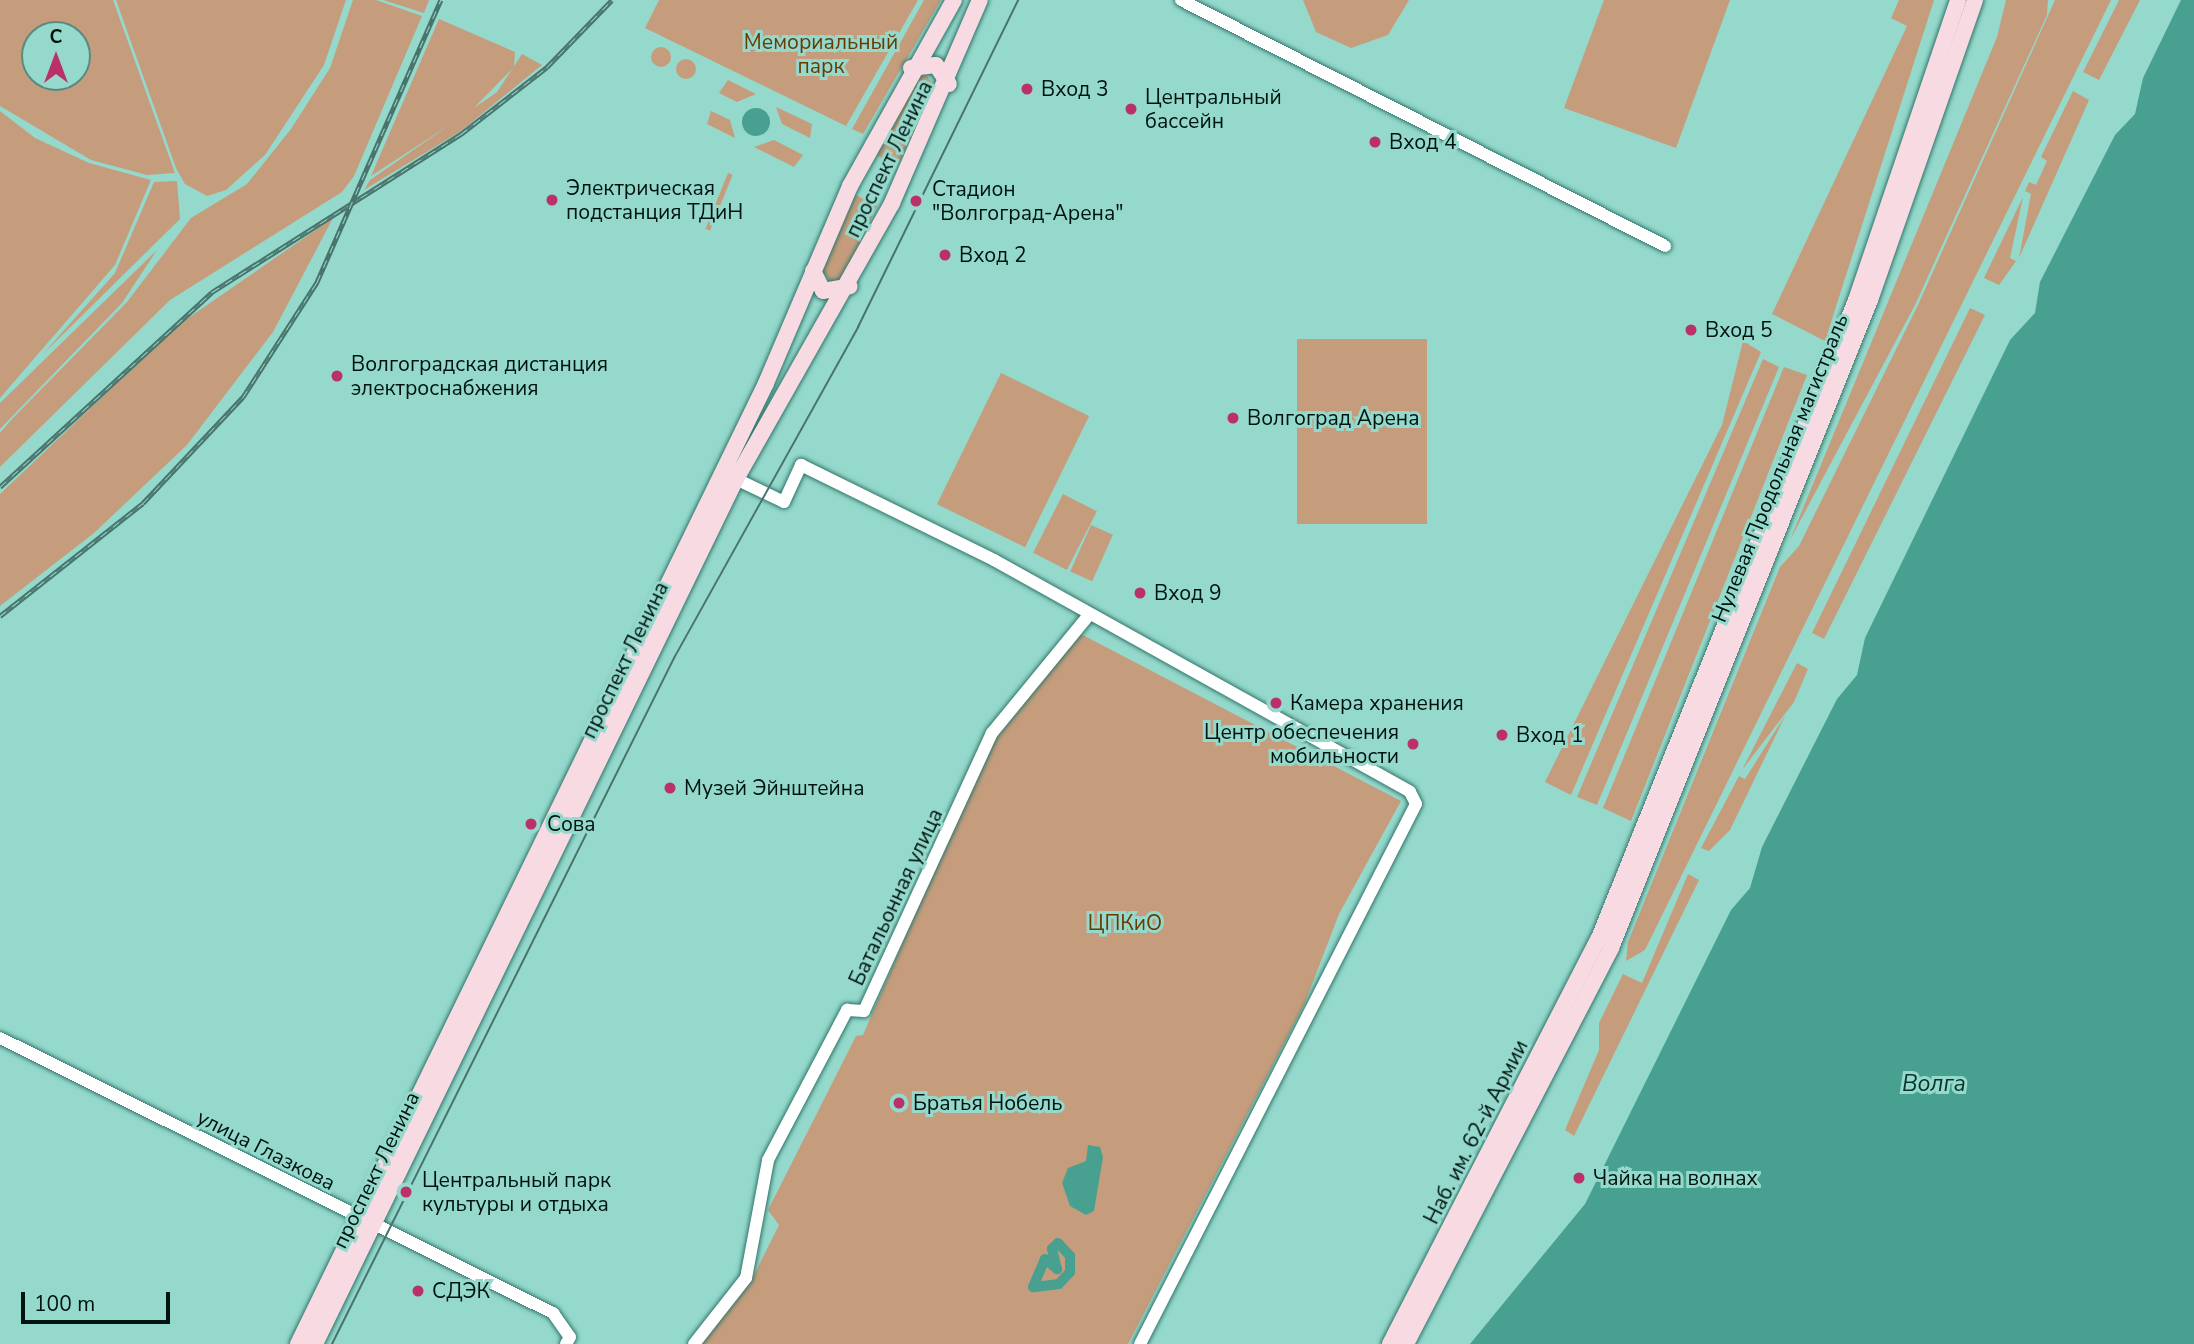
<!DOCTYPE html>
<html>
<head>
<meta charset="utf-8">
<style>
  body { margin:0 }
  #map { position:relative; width:2194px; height:1344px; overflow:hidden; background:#94d9cc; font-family:"Nunito Sans",sans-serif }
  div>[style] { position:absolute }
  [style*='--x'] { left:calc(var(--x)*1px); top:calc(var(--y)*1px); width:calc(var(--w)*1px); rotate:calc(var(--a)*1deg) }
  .green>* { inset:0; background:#c59d7d; transform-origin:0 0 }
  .round { border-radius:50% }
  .water>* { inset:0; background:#48a091 }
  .canal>* { height:10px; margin:-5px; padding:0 5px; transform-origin:5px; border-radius:5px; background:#48a091 }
  .roads { filter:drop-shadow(0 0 2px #32766b) drop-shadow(0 0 2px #32766b) }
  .minor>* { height:12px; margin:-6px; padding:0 6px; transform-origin:6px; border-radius:6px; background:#fff }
  .major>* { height:16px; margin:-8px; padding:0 8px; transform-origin:8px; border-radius:8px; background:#f8dae2 }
  .tram>* { height:2px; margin:-1px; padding:0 1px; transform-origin:1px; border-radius:1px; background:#48746c }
  .rail>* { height:5px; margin-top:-2.5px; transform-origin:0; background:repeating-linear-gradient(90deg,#94d9cc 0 8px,#48746c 0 16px); box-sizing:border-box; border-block:2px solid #48746c }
  .dots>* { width:19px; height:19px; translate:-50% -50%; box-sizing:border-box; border:4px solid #94d9cc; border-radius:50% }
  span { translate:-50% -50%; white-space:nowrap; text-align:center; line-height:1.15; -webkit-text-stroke:6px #94d9cc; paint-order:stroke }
  .park-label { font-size:21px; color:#6a3900 }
  .poi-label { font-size:21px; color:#00130f }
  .left { translate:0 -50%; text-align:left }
  .right { translate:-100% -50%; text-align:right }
  .street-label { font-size:21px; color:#00130f }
  .water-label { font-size:23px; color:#06322c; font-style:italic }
  .north { position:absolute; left:21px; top:21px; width:70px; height:70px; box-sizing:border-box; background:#94d9cc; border:2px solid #598a80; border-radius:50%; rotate:0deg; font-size:19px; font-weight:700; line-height:28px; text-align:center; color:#00130f }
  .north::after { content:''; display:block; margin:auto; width:24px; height:32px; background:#bb3068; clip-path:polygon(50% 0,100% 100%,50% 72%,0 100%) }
  .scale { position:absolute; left:21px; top:1292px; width:149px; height:32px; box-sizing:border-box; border:4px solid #00130f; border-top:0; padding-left:9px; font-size:21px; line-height:24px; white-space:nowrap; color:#00130f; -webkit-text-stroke:5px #94d9cc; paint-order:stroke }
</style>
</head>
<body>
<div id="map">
  <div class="green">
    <div style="clip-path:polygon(evenodd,0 0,113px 0,175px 173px,147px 175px,91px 160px,0 106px,0 0,35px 35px,77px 35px,77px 77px,35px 77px,35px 35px)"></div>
    <div style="clip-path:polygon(116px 0,346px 0,324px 65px,265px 155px,226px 190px,207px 196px,185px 184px,176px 168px)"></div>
    <div style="clip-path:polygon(353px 0,376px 0,422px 16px,354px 176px,342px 192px,170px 300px,0 467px,0 433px,11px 420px,127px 302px,191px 218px,247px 184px,291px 129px,330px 68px)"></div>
    <div style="clip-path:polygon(383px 0,429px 0,424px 13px)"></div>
    <div style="clip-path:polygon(659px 0,918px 0,846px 126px,645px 28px)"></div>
    <div style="clip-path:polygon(924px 0,941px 0,863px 134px,852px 129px)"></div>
    <div style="clip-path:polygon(1303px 0,1409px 0,1388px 35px,1351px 48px,1316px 32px)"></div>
    <div style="clip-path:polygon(1604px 0,1730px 0,1676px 148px,1564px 108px)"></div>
    <div style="clip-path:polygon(1899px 0,1934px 0,1825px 341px,1772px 314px,1907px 26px,1891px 18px)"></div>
    <div style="clip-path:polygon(2006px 0,2048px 0,2047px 15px,1915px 305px,1790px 540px,1997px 37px)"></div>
    <div style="clip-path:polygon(2055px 0,2111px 0,1645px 950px,1626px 961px,1628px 942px,1780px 567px,1799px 546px,1918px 305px)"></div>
    <div style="clip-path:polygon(2119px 0,2140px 0,2099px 80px,2083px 72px)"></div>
    <div style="clip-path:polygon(439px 19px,515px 52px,514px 67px,471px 111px,371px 176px)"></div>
    <div class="round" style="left:651px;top:47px;width:20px;height:20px"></div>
    <div style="clip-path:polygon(522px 54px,542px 65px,461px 131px,364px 190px,370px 180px,497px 92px)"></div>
    <div class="round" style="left:676px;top:59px;width:20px;height:20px"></div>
    <div style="clip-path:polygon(926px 75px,936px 88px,897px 166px,876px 155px,913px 79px)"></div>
    <div style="clip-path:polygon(728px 80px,756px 94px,737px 102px,719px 93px)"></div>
    <div style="clip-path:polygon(2073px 91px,2089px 100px,2019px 258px,2031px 194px,2025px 191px,2029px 182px,2036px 185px,2047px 161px,2041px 157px)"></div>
    <div style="clip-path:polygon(776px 107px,812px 124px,810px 138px,782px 124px)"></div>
    <div style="clip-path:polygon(0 111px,35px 138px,89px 163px,151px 180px,115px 265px,0 398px)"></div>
    <div style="clip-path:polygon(711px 111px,730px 120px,735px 138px,707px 124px)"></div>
    <div style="clip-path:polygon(774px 140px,803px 155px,794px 167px,754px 147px)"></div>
    <div style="left:728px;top:173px;width:5px;height:60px;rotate:22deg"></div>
    <div style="clip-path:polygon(177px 181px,180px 219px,43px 354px,115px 273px,154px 182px)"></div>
    <div style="clip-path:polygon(856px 195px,877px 206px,841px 283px,834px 285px,821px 270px)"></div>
    <div style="clip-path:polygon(2023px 197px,2010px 258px,2016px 261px,1999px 285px,1984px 278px)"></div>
    <div style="clip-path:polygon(333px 218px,273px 332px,187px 445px,94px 533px,0 606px,0 494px,178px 325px)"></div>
    <div style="clip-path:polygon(157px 250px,122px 303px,0 429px,0 403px)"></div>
    <div style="clip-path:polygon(1970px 308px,1985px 315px,1824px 639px,1812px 633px)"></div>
    <div style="left:1297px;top:339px;width:130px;height:185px"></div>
    <div style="clip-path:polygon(1743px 341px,1761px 352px,1571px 795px,1545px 782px,1722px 425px)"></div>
    <div style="clip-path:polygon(1763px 359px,1779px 367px,1597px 805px,1577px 797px)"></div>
    <div style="clip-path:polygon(1784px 367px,1807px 375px,1631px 821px,1603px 808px)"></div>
    <div style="left:1001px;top:373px;width:98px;height:146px;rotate:26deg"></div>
    <div style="left:1063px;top:494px;width:38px;height:66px;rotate:27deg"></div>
    <div style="left:1091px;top:525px;width:24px;height:51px;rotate:24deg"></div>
    <div style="clip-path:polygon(1077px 632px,1401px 801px,1339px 914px,1304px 1005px,1128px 1344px,702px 1344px,753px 1277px,779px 1225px,768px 1210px,856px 1036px,863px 1035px,991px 738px)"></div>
    <div style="clip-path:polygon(1797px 663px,1808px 669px,1794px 702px,1742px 770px)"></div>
    <div style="clip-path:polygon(1786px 714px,1730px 830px,1709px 851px,1701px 848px,1739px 776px,1745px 779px)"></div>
    <div style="clip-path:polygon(1688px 874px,1699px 880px,1574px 1136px,1565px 1130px,1599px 1050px,1599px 1023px,1623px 974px,1642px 983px)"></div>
  </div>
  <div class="water">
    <div style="clip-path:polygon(2181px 0,2194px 0,2194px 1344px,1470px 1344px,1585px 1204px,1731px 910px,1750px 888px,1762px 847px,1837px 699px,1857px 675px,1865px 638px,2010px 340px,2035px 313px,2040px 282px,2115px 135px,2135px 114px,2143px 78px)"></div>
    <div class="round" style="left:742px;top:108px;width:28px;height:28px"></div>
    <div style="clip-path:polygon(1088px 1145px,1100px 1147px,1103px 1157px,1094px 1211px,1086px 1215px,1070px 1206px,1062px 1183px,1068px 1168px,1086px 1161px)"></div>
  </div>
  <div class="canal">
    <div style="--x:1058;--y:1243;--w:18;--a:47"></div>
    <div style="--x:1070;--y:1256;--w:16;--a:90"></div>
    <div style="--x:1070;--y:1272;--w:16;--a:133"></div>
    <div style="--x:1059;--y:1284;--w:26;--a:173"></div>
    <div style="--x:1033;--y:1287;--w:30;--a:-67"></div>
    <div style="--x:1045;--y:1259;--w:16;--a:40"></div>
    <div style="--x:1057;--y:1269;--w:21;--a:-104"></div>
    <div style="--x:1052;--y:1249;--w:8;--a:-45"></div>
  </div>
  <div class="roads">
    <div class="minor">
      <div style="--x:1181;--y:0;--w:543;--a:26.94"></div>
      <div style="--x:736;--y:479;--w:53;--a:25.6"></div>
      <div style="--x:784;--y:502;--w:41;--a:-65.3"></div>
      <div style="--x:801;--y:465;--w:215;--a:26.2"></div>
      <div style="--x:994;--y:560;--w:476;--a:29.1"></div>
      <div style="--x:1410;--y:792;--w:13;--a:63"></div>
      <div style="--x:1416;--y:804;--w:606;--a:117.07"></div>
      <div style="--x:0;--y:1038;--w:618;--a:26.44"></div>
      <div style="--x:553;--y:1313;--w:29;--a:55"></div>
      <div style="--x:570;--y:1337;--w:8;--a:120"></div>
      <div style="--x:694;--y:1344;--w:84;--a:-51.8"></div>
      <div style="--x:746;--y:1278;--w:120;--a:-79.4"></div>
      <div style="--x:768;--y:1160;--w:170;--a:-62.2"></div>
      <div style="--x:847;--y:1010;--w:17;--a:3"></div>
      <div style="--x:864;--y:1011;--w:306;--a:-65.3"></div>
      <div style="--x:992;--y:733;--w:151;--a:-50.6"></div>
    </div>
    <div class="major">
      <div style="--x:911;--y:68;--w:25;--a:-7"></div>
      <div style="--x:936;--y:65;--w:23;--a:56"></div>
      <div style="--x:813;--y:271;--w:22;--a:63"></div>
      <div style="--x:823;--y:291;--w:27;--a:-10"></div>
      <div style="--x:298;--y:1344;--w:1069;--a:-64.03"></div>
      <div style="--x:766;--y:383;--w:214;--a:-66.9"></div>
      <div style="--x:850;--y:186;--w:213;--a:-60.8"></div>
      <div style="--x:315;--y:1344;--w:962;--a:-64.05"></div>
      <div style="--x:736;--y:479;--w:317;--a:-60.5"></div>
      <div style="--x:892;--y:203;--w:221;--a:-66.6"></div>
      <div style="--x:1390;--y:1344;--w:457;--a:-62.8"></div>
      <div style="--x:1599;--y:938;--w:688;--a:-68.06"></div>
      <div style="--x:1856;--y:300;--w:317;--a:-71.2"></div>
      <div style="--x:1406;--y:1344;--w:446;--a:-62.6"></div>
      <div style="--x:1611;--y:948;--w:698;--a:-68.21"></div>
      <div style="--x:1870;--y:300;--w:318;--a:-70.7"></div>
    </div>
  </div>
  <div class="tram">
    <div style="--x:332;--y:1344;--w:767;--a:-63.5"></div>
    <div style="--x:674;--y:658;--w:379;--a:-60.9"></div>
    <div style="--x:858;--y:327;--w:364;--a:-63.9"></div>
  </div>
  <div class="rail">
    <div style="--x:0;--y:487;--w:288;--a:-42.6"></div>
    <div style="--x:212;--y:292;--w:295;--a:-32.4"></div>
    <div style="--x:461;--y:134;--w:109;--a:-37.9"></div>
    <div style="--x:547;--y:67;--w:93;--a:-45.9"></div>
    <div style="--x:0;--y:616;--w:182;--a:-38.3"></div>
    <div style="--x:143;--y:503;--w:146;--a:-46.7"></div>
    <div style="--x:243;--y:397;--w:137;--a:-57.2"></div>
    <div style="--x:317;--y:282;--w:308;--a:-66.3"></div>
  </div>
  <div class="dots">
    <div style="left:1027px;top:89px;background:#bb3068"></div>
    <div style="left:1131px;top:109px;background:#bb3068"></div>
    <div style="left:1375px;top:142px;background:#bb3068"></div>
    <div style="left:552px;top:200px;background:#bb3068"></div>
    <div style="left:916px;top:201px;background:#bb3068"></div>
    <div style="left:945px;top:255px;background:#bb3068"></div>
    <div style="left:1691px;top:330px;background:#bb3068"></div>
    <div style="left:337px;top:376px;background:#bb3068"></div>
    <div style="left:1233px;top:418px;background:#bb3068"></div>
    <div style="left:1140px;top:593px;background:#bb3068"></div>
    <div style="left:1276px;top:703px;background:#bb3068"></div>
    <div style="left:1502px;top:735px;background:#bb3068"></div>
    <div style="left:1413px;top:744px;background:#bb3068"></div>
    <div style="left:670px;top:788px;background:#bb3068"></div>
    <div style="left:531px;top:824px;background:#bb3068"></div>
    <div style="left:899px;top:1103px;background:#bb3068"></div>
    <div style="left:1579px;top:1178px;background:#bb3068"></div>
    <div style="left:406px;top:1192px;background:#bb3068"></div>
    <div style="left:418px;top:1291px;background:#bb3068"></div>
  </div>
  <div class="park-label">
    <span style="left:821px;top:54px">Мемориальный<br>парк</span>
    <span style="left:1125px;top:923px">ЦПКиО</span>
  </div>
  <div class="poi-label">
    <span class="left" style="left:1041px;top:89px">Вход 3</span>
    <span class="left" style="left:1145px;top:109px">Центральный<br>бассейн</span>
    <span class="left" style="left:1389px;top:142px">Вход 4</span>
    <span class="left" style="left:566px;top:200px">Электрическая<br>подстанция ТДиН</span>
    <span class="left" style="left:932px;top:201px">Стадион<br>"Волгоград-Арена"</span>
    <span class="left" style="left:959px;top:255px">Вход 2</span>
    <span class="left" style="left:1705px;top:330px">Вход 5</span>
    <span class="left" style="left:351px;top:376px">Волгоградская дистанция<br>электроснабжения</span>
    <span class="left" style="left:1247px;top:418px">Волгоград Арена</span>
    <span class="left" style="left:1154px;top:593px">Вход 9</span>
    <span class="left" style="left:1290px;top:703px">Камера хранения</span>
    <span class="right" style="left:1399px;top:744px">Центр обеспечения<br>мобильности</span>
    <span class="left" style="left:1516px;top:735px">Вход 1</span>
    <span class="left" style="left:684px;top:788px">Музей Эйнштейна</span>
    <span class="left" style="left:547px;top:824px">Сова</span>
    <span class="left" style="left:913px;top:1103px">Братья Нобель</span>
    <span class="left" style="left:1593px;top:1178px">Чайка на волнах</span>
    <span class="left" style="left:422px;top:1192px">Центральный парк<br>культуры и отдыха</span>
    <span class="left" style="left:432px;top:1291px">СДЭК</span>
  </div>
  <div class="street-label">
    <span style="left:889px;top:159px;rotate:-64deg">проспект Ленина</span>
    <span style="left:1780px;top:468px;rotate:-68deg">Нулевая Продольная магистраль</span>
    <span style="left:625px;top:660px;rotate:-64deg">проспект Ленина</span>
    <span style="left:896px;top:897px;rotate:-65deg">Батальонная улица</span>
    <span style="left:1476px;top:1132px;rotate:-63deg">Наб. им. 62-й Армии</span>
    <span style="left:266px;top:1150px;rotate:27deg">улица Глазкова</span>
    <span style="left:376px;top:1170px;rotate:-64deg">проспект Ленина</span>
  </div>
  <div class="water-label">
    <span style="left:1934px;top:1084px">Волга</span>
  </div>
  <div class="north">С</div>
  <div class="scale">100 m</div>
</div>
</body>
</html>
